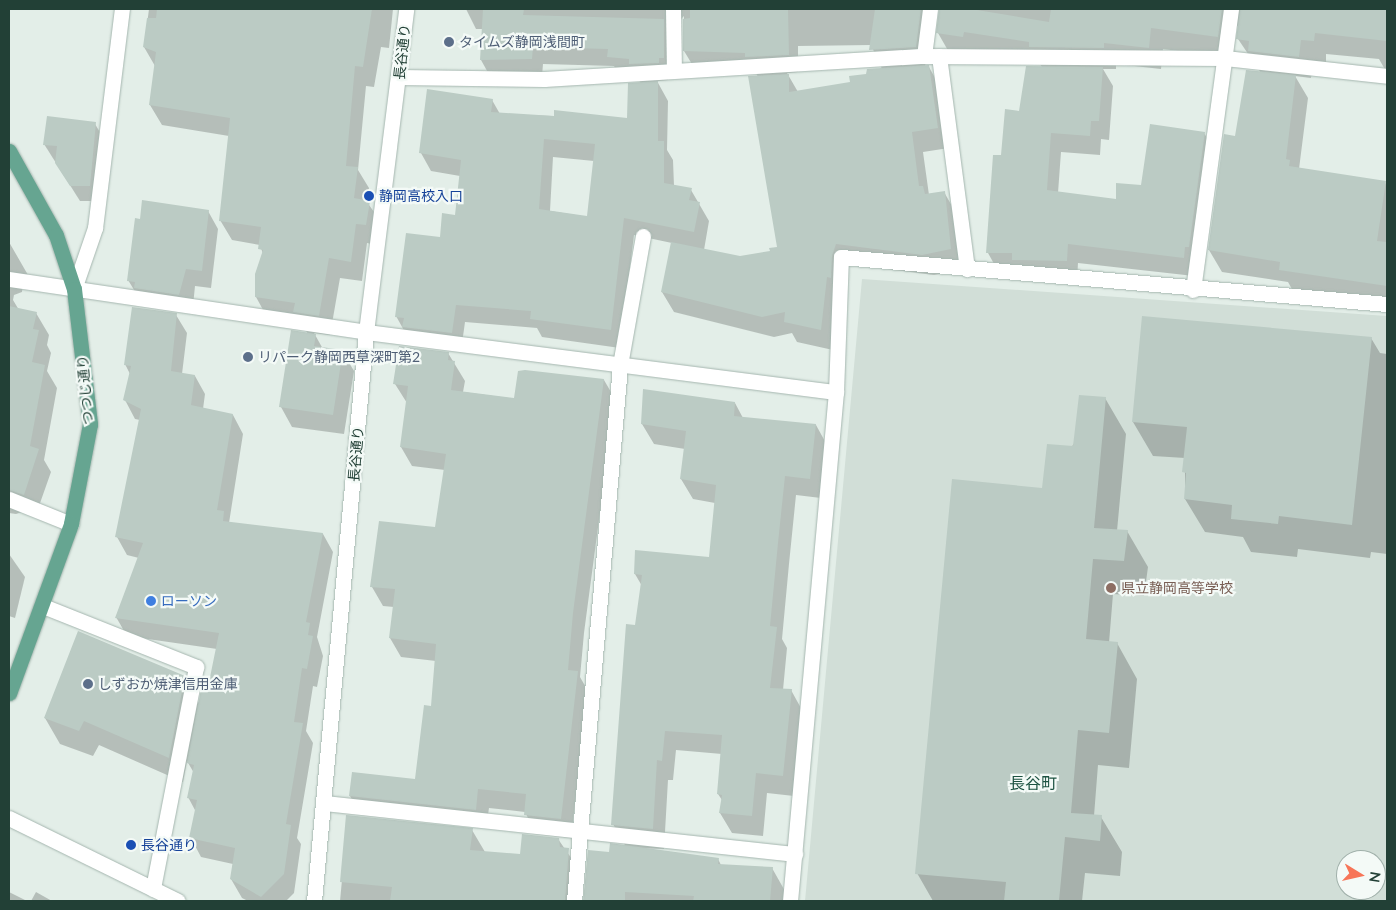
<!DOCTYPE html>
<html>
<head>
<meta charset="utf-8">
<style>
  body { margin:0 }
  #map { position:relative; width:1396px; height:910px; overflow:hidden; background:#e3eee8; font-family:Lato,"Noto Sans JP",sans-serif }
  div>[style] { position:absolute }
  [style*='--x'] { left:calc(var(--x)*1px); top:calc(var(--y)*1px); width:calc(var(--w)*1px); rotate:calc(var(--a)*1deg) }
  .built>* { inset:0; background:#d1ded7 }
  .shadow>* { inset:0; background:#0003 }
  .building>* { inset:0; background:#bbcbc4 }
  .roads { filter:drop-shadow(0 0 1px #a5b6af) drop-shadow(0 0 1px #a5b6af) }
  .minor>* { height:15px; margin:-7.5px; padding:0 7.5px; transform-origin:7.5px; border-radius:7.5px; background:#fff }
  .major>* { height:15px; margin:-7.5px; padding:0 7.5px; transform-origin:7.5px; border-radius:7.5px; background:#66a591 }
  .dots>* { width:14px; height:14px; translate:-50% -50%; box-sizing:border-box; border:2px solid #f4faf7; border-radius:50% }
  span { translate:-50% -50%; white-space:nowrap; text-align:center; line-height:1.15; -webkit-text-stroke:4.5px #f4faf7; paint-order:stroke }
  .service-label { font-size:14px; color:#4e5e75 }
  .left { translate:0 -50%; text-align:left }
  .street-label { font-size:14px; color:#224036 }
  .transit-label { font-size:14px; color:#164399 }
  .education-label { font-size:14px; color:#785e54 }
  .shop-label { font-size:14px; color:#366cbe }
  .quarter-label { font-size:16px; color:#1d5342 }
  .frame { position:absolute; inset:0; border:10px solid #224036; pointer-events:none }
  .north { position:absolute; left:1336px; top:850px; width:50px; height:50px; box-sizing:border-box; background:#f4faf7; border:1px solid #a0b0aa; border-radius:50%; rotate:99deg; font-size:14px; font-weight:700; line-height:20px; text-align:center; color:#224036 }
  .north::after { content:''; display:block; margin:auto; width:18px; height:22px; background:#f77558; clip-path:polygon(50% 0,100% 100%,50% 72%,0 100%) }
</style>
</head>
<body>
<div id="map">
  <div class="built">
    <div style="clip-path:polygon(evenodd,862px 279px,1387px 316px,1387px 901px,805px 901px,862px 279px,1346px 860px,1376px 860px,1376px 890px,1346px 890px,1346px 860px)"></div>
  </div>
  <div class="shadow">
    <div style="clip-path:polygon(149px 9px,393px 9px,389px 48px,381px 47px,374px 87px,366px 86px,358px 170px,369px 188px,367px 202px,381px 222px,377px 245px,367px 243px,362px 281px,340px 278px,330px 335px,314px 333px,323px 349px,342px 351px,354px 371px,344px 434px,292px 427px,281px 407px,308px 334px,300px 321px,267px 317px,256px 297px,263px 254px,260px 245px,232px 240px,220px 220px,229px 136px,162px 125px,150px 105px,155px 66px,144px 47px)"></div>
    <div style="clip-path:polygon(evenodd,466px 9px,933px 9px,937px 19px,930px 26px,925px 67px,929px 67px,940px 87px,949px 148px,923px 152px,929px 195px,944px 192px,956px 213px,962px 270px,934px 275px,848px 264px,833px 350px,797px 342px,792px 333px,774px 337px,674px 312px,662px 292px,672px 243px,634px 235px,620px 348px,542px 337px,537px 328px,465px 322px,461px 351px,406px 334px,396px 316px,456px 216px,460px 176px,431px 171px,421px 153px,492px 100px,500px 114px,628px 119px,641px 84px,637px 76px,619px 75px,614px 66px,543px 64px,542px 76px,491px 78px,481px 60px,483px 29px,476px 29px,466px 9px,684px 16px,684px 51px,695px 69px,755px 71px,758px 77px,778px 248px,771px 252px,740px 257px,704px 250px,709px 221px,691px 190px,674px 186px,673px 160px,667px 150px,668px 101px,657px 81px,668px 80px,673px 27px,684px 16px,466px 9px,871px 45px,882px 69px,851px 83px,798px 92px,787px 73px,798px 72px,798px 46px,871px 45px,466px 9px,553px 157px,594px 161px,588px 217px,550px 211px,553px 157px)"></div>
    <div style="clip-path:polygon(940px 9px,1387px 9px,1387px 73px,1379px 59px,1326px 54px,1326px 62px,1313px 61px,1311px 78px,1295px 76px,1308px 98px,1299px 169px,1385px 182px,1387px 187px,1387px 305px,1293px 291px,1288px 282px,1222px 272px,1209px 250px,1236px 137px,1261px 73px,1238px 39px,1240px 24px,1234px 29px,1230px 58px,1163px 49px,1161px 69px,1116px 64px,1116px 69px,1103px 69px,1113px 86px,1109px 140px,1101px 139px,1100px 155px,1061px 152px,1058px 193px,1117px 201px,1142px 186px,1204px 133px,1215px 151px,1194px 276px,1078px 263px,1077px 280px,998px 271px,988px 253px,1002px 157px,1042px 67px,1039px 63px,950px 54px,938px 33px)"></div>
    <div style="clip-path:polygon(95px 124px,104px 139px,98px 201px,80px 201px,44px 144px)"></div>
    <div style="clip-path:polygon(208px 211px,218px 229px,211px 288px,195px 286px,193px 306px,139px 298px,128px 280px,141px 220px)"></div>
    <div style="clip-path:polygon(9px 242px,28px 275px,24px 274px,22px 292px,14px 295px,13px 300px,19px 310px,36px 313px,49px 335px,47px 345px,51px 353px,47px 371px,57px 388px,44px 460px,51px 472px,39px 506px,16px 514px,9px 513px)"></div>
    <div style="clip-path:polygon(176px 315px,187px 333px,182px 374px,195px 376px,205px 394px,203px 409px,233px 415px,243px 434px,229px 523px,323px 534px,333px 552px,317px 637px,323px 656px,317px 687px,313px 686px,306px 731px,313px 743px,297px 838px,301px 844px,294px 893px,286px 901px,248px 901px,242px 898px,231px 879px,233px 864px,201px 857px,191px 838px,196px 812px,188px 797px,194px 773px,187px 761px,183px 782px,99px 745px,93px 756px,60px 744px,45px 718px,184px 677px,200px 705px,209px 689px,217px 649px,127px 636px,116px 617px,139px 558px,127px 555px,117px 537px,140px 420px,135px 419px,125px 400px,130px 374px,125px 364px)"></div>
    <div style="clip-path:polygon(1371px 338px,1380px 353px,1387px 354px,1387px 554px,1371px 552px,1370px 558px,1298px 549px,1297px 557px,1251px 552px,1243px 537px,1205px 532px,1185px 499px,1185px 458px,1153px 456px,1133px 422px)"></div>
    <div style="clip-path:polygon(448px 353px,465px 381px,463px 392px,516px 399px,604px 380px,615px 399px,584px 633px,580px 677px,588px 691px,571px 838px,536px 834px,525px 812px,489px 808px,486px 828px,361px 815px,350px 796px,416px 780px,432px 708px,436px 661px,401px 657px,390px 638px,394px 607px,383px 606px,372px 587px,436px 528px,445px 470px,412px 466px,401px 447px,407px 403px,395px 384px)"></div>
    <div style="clip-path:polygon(1105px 398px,1126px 434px,1117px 531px,1127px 531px,1148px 567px,1144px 596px,1113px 594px,1109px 643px,1117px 643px,1137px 679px,1129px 768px,1098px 765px,1094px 816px,1101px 817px,1122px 852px,1120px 876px,1085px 873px,1082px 901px,933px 901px,917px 873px,1043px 489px)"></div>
    <div style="clip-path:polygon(735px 403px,743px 418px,816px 425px,827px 445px,821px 498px,796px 495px,789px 564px,782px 639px,787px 648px,783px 690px,791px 690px,802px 710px,794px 796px,767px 793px,763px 836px,732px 833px,720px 813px,722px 800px,718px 794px,722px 754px,676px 750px,673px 780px,668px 780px,664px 849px,635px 848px,718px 859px,721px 865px,772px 868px,785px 891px,784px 901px,585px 901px,589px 852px,611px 854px,626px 847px,613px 824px,642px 586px,635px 574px,636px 551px,710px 558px,715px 503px,693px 499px,681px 479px,685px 449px,654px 444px,642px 424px)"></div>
    <div style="clip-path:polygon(9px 554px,25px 577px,15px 618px,9px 616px)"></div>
    <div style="clip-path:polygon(348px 816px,472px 830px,485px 852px,521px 855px,558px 839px,581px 872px,579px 901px,340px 901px)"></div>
    <div style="clip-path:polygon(9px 892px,27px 901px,9px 901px)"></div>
    <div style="clip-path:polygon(36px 892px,52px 901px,31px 901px)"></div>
  </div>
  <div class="building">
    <div style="clip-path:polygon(157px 9px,372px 9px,363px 67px,355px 66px,346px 166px,358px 167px,354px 198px,370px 201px,366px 225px,356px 224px,351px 262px,329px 258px,319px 316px,293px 312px,295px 303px,255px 297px,255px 274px,263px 250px,258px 249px,261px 227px,219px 221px,230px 118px,149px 105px,156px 52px,143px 47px,147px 18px,156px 18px)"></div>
    <div style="clip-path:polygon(483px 9px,524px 9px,523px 15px,664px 19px,664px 58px,659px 58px,659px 63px,629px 64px,629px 59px,607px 57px,608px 49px,533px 47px,532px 59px,480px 60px)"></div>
    <div style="clip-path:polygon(690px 9px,788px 9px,789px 55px,745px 57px,745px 53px,683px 51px,683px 19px,690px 18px)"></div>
    <div style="clip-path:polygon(875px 9px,921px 9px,916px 47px,869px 50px)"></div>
    <div style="clip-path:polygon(939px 9px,971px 9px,1049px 22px,1051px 9px,1222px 9px,1218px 37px,1151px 28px,1149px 48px,1104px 43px,1104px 48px,1029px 47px,1029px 42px,964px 32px,963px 37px,936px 33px)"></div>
    <div style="clip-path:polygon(1240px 9px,1387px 9px,1387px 41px,1315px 33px,1314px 41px,1301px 40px,1299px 57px,1248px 51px,1249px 41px,1236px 39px)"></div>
    <div style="clip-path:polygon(929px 65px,938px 128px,912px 132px,919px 186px,923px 186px,925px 194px,945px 191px,951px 249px,922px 255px,836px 244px,832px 256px,831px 278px,827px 277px,821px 330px,784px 322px,785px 312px,762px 317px,661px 292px,671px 242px,740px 256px,770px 251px,769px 248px,777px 247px,748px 76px,789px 74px,789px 92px,850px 82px,849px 76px,866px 74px,867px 69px)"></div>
    <div style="clip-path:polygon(1026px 66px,1103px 67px,1099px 121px,1091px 121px,1090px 136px,1051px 133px,1047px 190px,1116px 199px,1116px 183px,1141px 185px,1150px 124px,1205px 132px,1189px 247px,1185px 247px,1184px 258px,1068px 244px,1067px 261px,1012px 260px,1012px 253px,986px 253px,993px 155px,1001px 155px,1005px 109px,1019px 111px)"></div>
    <div style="clip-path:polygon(1246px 70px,1296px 75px,1286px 159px,1290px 160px,1289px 166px,1386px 181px,1377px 241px,1387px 242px,1387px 286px,1279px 270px,1280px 262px,1208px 250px,1224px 134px,1235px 136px)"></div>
    <div style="clip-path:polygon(evenodd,658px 81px,658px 141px,664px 141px,664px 183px,692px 188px,689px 200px,700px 202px,694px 232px,624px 218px,611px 330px,530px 319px,531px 311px,456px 305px,452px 333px,402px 327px,404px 318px,395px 317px,406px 233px,440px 237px,442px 213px,455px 215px,461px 160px,419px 153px,427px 89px,493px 99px,491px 112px,554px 116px,554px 110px,627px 118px,628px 83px,658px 81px,544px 139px,595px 144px,587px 216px,539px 209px,544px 139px)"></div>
    <div style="clip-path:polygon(47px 116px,96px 122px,90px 186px,70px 186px,55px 163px,57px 146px,43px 145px)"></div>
    <div style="clip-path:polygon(142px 200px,209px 210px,202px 271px,186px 269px,179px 295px,134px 288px,135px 282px,127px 281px,135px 218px,140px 219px)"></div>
    <div style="clip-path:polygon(9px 306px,37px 312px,33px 329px,39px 330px,32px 362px,45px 365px,30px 446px,39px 449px,24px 495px,9px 490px)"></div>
    <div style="clip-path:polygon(132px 307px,177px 313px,171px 371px,195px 375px,191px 405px,233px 414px,217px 510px,224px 511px,223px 521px,323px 533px,306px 622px,310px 623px,308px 635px,313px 636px,307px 669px,302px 668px,294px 722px,303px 723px,286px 824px,291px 825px,284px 874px,261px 897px,230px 879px,235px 848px,189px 838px,197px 800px,187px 798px,194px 765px,187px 763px,202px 684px,208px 687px,219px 633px,115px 618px,143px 543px,115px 537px,141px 409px,123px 400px,131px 366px,124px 365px)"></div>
    <div style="clip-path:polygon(1142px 316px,1372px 337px,1352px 525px,1279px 516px,1278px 524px,1231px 519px,1232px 505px,1184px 499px,1186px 473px,1182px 472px,1187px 427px,1132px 422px)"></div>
    <div style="clip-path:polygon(291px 330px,316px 334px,314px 346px,343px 350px,333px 415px,279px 407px)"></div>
    <div style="clip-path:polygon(399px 346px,449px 352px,448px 360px,455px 361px,451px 390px,514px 398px,518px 371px,525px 370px,604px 379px,573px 613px,568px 670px,578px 671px,561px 819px,524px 815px,526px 794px,478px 789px,476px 810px,349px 796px,352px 772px,415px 779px,424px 705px,431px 706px,436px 644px,389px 638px,395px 589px,370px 587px,379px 521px,435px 527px,446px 454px,400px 447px,408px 386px,393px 384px)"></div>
    <div style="clip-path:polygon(643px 389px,735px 402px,734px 416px,816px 424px,810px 479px,785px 476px,778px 543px,770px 626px,777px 627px,770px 688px,792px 689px,783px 776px,756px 773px,752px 816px,719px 813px,722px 795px,717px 794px,722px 735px,665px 731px,662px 761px,657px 760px,653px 829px,611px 825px,626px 624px,635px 625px,642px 575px,634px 574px,635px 550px,709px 557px,716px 485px,680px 479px,686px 431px,641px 424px)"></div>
    <div style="clip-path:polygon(1079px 395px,1106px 397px,1094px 528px,1128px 530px,1124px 561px,1093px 559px,1086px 639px,1118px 642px,1109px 733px,1078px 730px,1071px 813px,1102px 815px,1100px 841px,1065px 837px,1059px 901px,1004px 901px,1006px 882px,915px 874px,952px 479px,1042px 488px,1047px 444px,1073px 446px)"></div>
    <div style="clip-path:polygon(78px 631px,185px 676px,169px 758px,84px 721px,79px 731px,44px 718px)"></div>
    <div style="clip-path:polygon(346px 815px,473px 828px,470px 850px,520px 854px,522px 834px,559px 838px,560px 847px,569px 848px,565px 901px,390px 901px,392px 887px,340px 882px)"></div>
    <div style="clip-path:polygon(610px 843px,719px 858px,718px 864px,773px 867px,770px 901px,693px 901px,694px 896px,625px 892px,625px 901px,583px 901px,588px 850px,609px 852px)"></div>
  </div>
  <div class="roads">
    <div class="minor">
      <div style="--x:673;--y:9;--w:61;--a:89.1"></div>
      <div style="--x:924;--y:56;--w:47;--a:-82.7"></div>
      <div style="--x:939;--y:56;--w:215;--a:82.5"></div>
      <div style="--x:399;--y:77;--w:145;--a:0.8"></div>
      <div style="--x:544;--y:79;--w:381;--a:-3.5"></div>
      <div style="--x:924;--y:56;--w:301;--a:0.4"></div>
      <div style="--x:1225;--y:58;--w:163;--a:6.3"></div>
      <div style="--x:9;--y:279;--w:361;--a:8.4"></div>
      <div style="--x:366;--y:332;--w:474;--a:7.3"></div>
      <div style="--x:74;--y:289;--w:65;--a:-71"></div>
      <div style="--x:95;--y:228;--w:221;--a:-83"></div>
      <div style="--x:1193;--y:290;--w:284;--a:-82.3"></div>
      <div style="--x:9;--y:499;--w:67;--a:22"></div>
      <div style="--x:43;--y:606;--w:165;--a:21.7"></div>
      <div style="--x:196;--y:667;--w:226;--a:101"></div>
      <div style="--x:325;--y:803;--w:473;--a:6.2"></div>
      <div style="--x:9;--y:818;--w:188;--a:26.2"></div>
      <div style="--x:314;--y:901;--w:571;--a:-84.78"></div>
      <div style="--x:366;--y:332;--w:325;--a:-82.9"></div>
      <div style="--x:574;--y:901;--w:538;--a:-85.09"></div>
      <div style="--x:620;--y:365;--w:131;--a:-79.9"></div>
      <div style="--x:790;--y:901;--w:511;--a:-84.84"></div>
      <div style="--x:836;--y:392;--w:135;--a:-87.9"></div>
      <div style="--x:841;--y:257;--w:548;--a:4.92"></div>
    </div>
    <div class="major">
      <div style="--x:9;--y:151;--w:96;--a:60.8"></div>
      <div style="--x:56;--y:235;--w:57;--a:71.6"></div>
      <div style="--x:74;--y:289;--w:136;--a:83.2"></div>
      <div style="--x:90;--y:424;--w:102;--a:100.8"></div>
      <div style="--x:71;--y:524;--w:180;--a:110.1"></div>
    </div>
  </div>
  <div class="dots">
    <div style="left:449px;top:42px;background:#5c6f8a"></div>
    <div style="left:369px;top:196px;background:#1a4fb4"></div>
    <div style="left:248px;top:357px;background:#5c6f8a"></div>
    <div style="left:1111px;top:588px;background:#8d6e63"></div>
    <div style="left:151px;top:601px;background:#3f7fe0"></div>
    <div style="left:88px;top:684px;background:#5c6f8a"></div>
    <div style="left:131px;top:845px;background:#1a4fb4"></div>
  </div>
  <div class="service-label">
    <span class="left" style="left:459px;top:42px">タイムズ静岡浅間町</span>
    <span class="left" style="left:258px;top:357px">リパーク静岡西草深町第2</span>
    <span class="left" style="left:98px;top:684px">しずおか焼津信用金庫</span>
  </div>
  <div class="street-label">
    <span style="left:402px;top:52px;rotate:-84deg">長谷通り</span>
    <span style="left:85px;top:390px;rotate:-95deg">つつじ通り</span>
    <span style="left:356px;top:454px;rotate:-85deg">長谷通り</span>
  </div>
  <div class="transit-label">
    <span class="left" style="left:379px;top:196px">静岡高校入口</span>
    <span class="left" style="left:141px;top:845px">長谷通り</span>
  </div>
  <div class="education-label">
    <span class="left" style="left:1121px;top:588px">県立静岡高等学校</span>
  </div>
  <div class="shop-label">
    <span class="left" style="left:161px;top:601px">ローソン</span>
  </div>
  <div class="quarter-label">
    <span style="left:1033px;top:783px">長谷町</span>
  </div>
  <div class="frame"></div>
  <div class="north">N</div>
</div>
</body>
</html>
